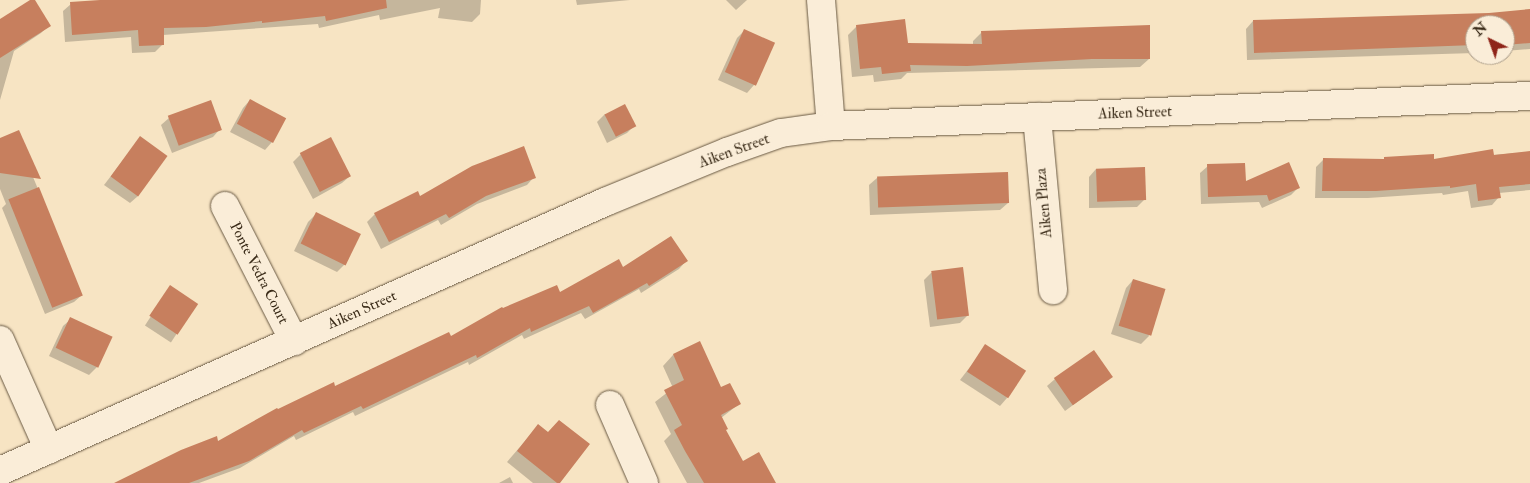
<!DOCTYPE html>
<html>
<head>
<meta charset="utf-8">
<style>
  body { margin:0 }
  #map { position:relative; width:1530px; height:483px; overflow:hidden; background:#f7e4c3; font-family:"IM FELL Double Pica",serif }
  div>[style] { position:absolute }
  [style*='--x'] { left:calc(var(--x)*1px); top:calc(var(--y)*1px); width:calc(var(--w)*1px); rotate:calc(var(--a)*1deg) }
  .shadow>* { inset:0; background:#0003; transform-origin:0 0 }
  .building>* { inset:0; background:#c77f5e; transform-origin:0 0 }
  .roads { filter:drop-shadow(0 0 1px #695943) drop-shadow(0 0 1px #695943) }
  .minor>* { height:28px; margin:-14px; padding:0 14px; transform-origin:14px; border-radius:14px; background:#faedd8 }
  span { translate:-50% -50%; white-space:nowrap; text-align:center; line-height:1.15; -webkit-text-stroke:4.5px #faedd8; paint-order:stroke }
  .street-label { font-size:15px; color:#3a2b18 }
  .north { position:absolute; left:1465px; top:15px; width:50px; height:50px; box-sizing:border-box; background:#faedd8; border:1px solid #ad9f8b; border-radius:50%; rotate:318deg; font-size:14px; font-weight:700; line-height:20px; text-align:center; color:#3a2b18 }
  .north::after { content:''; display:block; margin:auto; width:18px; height:22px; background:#8f2418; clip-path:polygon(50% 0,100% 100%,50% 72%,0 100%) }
</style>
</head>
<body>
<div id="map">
  <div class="shadow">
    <div style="clip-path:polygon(33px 0,49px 25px,41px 33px,14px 51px,0 100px,0 21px)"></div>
    <div style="clip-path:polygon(109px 0,481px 0,480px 14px,472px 22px,438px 18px,440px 8px,380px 20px,379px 15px,319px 28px,318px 24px,163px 35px,163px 44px,155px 52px,132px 53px,131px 37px,65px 42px,63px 11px,71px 4px)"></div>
    <div style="clip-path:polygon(576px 0,630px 0,577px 5px)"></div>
    <div style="clip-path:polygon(726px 0,747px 0,736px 10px)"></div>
    <div style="clip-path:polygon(1530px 10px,1530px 49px,1505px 51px,1505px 25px,1475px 25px,1475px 53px,1247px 60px,1246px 29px,1253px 21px,1489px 14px)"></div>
    <div style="clip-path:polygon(857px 26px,907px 44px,973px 45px,973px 41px,982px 32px,1149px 59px,1140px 67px,907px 73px,901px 79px,874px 82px,873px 75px,852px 77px,848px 35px)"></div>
    <div style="clip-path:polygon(744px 31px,754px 85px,747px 93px,718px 80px,737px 38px)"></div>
    <div style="clip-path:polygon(250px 100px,272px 142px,265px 150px,230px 132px,243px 108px)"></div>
    <div style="clip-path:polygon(605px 114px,634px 126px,627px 133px,607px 143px,597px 122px)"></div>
    <div style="clip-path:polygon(169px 118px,220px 129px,213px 137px,172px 153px,161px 125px)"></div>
    <div style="clip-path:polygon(140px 138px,138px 196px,130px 203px,104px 185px)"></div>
    <div style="clip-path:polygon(0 140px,33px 177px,82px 295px,74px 302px,45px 314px,2px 208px,6px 204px,0 189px)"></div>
    <div style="clip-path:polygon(1530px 152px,1530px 190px,1499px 193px,1499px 197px,1492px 205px,1471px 208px,1468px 191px,1443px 195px,1442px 193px,1368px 198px,1315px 198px,1316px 167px,1323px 160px,1433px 160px)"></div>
    <div style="clip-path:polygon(301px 154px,350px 176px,342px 183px,313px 199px,293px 162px)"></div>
    <div style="clip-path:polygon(1208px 166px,1245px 183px,1299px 187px,1291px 195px,1262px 208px,1259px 202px,1201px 204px,1200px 173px)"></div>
    <div style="clip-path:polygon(1096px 169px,1145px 199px,1137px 207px,1089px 208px,1089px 177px)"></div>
    <div style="clip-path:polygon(534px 177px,527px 185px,477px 204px,441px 225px,438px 220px,381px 249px,367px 222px,375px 214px)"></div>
    <div style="clip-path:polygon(877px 178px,1008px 203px,1000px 210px,870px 215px,869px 185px)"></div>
    <div style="clip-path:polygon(316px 214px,345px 264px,337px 272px,294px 251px,308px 222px)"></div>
    <div style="clip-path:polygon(686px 261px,679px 269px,641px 293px,639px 289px,585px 319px,581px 313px,524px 339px,522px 335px,469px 365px,468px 362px,355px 416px,353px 412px,296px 440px,294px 436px,240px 468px,199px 483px,117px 483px,218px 443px,277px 411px,623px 268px)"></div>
    <div style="clip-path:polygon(961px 268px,968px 315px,960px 323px,930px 327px,924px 280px,931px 273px)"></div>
    <div style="clip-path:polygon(1133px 280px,1149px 336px,1141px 344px,1111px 334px,1126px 288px)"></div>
    <div style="left:170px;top:287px;width:31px;height:46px;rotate:33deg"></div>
    <div style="clip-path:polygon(71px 319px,111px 338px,97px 367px,89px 375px,49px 356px,63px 326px)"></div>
    <div style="clip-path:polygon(700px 343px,720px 389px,739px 404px,721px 418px,725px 430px,743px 463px,775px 483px,687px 483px,664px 441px,671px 434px,655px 402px,673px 388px,663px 366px,673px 355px)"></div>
    <div style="clip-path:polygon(986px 346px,1007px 398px,1000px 406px,960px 380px)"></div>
    <div style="clip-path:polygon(1111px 377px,1065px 411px,1047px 386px,1055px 379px)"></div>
    <div style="clip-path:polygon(538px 426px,547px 433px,558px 483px,533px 483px,507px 462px)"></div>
    <div style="clip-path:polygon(510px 477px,513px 483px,499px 483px)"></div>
  </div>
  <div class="building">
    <div style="clip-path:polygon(30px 0,35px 0,51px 26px,0 58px,0 19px)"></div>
    <div style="clip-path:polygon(100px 0,386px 0,387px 8px,326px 21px,325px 16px,262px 23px,262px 21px,206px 27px,164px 28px,164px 45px,139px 46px,138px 30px,72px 35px,70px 2px)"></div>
    <div style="clip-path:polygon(1530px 9px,1530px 43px,1505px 45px,1505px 25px,1475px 25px,1475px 45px,1254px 53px,1253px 20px,1489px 13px)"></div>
    <div style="clip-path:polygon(905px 19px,908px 43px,982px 44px,981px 31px,1150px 25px,1150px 59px,1092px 59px,967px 66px,910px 65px,911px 71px,882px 74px,881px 67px,860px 69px,856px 25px)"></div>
    <div style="left:744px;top:29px;width:34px;height:47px;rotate:24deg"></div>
    <div style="left:250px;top:99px;width:41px;height:28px;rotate:28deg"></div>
    <div style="left:211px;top:100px;width:32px;height:46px;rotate:70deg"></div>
    <div style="left:625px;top:104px;width:25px;height:23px;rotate:63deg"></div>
    <div style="clip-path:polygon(19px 130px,41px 179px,0 173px,0 138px)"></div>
    <div style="left:140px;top:136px;width:34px;height:50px;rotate:36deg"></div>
    <div style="left:331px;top:137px;width:44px;height:35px;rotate:63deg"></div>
    <div style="clip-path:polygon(524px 146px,536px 178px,486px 196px,449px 218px,446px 214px,389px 242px,374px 213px,418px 191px,420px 196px,472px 166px)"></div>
    <div style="clip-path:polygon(1493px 149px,1494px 155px,1530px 151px,1530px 184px,1499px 187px,1501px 198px,1478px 201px,1476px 184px,1450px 188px,1450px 186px,1376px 191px,1322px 191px,1323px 158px,1384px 159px,1384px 157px,1434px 154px,1434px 159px)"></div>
    <div style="clip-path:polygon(1289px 162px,1300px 188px,1269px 201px,1267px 195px,1208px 197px,1207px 164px,1245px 163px,1246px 181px)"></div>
    <div style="left:1145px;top:167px;width:33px;height:49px;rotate:88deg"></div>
    <div style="left:1008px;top:172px;width:31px;height:131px;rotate:88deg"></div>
    <div style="left:39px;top:187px;width:117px;height:33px;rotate:68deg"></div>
    <div style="left:316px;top:212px;width:50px;height:35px;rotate:26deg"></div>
    <div style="clip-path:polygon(671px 236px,688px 261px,649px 286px,647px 283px,593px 313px,589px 306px,531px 332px,530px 328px,477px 358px,476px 355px,363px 409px,361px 406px,304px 433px,302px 430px,249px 461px,189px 483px,114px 483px,181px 450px,217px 436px,218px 441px,277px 408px,278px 409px,334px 382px,335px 386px,449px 332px,451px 336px,502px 307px,503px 308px,557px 285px,560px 292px,619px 259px,623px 267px)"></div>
    <div style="left:963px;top:267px;width:49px;height:32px;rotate:83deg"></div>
    <div style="left:1133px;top:279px;width:34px;height:49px;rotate:17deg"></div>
    <div style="left:170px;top:285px;width:34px;height:37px;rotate:34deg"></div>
    <div style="left:70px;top:317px;width:47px;height:34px;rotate:25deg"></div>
    <div style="clip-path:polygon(700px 341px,721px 387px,730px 383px,741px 404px,721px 415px,728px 429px,726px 430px,743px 461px,759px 452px,776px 483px,704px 483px,685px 451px,674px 430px,682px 425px,664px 390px,684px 380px,673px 354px)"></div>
    <div style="left:985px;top:344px;width:49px;height:33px;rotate:33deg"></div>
    <div style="left:1094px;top:350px;width:33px;height:49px;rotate:55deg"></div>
    <div style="clip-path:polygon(559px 420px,590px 444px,560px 483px,557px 483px,517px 451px,538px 424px,548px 432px)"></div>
  </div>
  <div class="roads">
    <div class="minor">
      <div style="--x:821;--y:0;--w:126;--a:85.5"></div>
      <div style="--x:1037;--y:117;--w:174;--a:84.7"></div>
      <div style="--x:225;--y:206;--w:152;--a:62.9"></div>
      <div style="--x:0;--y:340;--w:120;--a:66"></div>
      <div style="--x:610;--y:405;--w:85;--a:66.4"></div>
      <div style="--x:0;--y:471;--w:662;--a:-23.97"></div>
      <div style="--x:605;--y:202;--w:132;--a:-22.3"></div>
      <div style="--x:727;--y:152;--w:57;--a:-19.4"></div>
      <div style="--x:781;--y:133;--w:50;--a:-8"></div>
      <div style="--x:831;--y:126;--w:700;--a:-2.46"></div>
    </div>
  </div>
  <div class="street-label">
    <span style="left:1135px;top:113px;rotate:-2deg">Aiken Street</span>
    <span style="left:734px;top:151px;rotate:-20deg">Aiken Street</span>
    <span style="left:1044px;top:203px;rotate:-95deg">Aiken Plaza</span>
    <span style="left:259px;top:273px;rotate:63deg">Ponte Vedra Court</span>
    <span style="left:362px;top:310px;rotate:-24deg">Aiken Street</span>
  </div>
  <div class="north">N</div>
</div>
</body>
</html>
